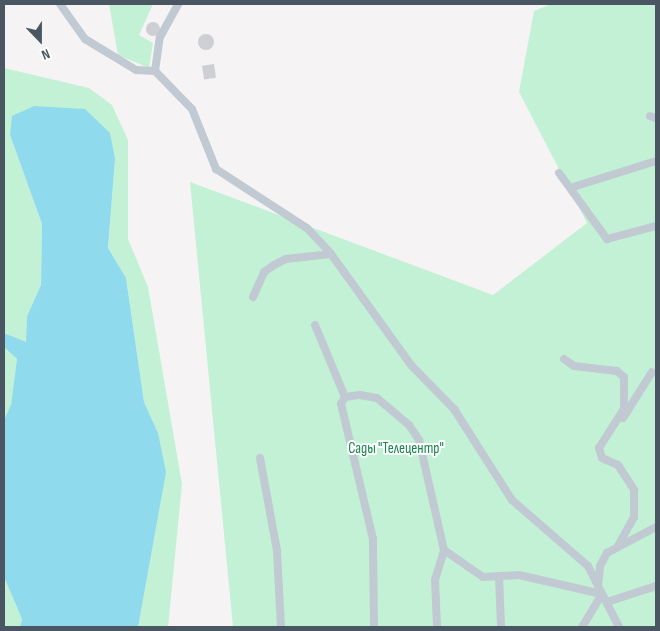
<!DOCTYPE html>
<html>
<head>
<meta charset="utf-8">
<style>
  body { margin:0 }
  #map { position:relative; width:660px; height:631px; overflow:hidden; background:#f5f3f3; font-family:"Sofia Sans Condensed",sans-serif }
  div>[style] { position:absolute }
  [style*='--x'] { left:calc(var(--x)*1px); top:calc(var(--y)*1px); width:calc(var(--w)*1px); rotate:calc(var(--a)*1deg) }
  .green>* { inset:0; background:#c3f1d5 }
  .water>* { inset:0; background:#90daee }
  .building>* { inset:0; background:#cdcfd5; transform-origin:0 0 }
  .round { border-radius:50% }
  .minor>* { height:8px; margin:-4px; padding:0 4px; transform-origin:4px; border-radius:4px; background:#c1cad2 }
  span { translate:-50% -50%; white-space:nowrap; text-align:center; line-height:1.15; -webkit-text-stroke:4px #fff; paint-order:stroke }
  .park-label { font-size:15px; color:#17864f }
  .frame { position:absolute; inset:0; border:5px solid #4a5661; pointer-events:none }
  .north { position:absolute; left:15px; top:15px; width:50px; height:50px; -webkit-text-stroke:4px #fff; paint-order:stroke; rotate:158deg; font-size:14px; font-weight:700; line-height:20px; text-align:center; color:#4a5661 }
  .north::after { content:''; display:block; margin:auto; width:18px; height:22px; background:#4a5661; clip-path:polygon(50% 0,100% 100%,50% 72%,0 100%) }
</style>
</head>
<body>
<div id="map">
  <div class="green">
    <div style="clip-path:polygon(109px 4px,153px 4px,139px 35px,153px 43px,149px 68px,118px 55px)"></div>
    <div style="clip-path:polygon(551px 4px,656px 4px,656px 627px,233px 627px,190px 182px,493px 295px,587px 223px,519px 92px,534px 11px)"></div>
    <div style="clip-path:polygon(4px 68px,89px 88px,112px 105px,128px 140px,128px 239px,148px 287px,182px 484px,168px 627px,138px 627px,158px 433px,144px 402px,126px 278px,108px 248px,115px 159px,10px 135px,42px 224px,41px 285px,27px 316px,26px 343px,5px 333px)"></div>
    <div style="clip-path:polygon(4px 347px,17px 359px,11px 406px,4px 420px)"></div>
    <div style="clip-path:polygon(4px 577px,22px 619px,20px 627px,4px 627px)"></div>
  </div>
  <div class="water">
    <div style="clip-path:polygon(34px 106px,85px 109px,110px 133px,115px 159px,108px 248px,126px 278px,144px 402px,158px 433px,166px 472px,138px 627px,20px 627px,22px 619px,4px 577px,4px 420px,11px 405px,17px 359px,4px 347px,4px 333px,26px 342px,27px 316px,41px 285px,42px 224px,10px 135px,12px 116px)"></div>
  </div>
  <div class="building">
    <div class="round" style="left:146px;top:22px;width:14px;height:14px"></div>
    <div class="round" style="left:198px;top:34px;width:16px;height:16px"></div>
    <div style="left:214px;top:64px;width:14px;height:12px;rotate:82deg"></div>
  </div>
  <div class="minor">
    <div style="--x:60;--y:4;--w:43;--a:54.5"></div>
    <div style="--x:85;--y:39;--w:60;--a:31.3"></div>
    <div style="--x:136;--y:70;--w:19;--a:3"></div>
    <div style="--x:155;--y:71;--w:53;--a:45.8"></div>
    <div style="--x:192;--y:109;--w:65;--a:68.2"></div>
    <div style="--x:216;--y:169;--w:108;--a:33"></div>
    <div style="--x:307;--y:228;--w:35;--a:47"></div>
    <div style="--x:331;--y:254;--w:137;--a:54.2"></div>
    <div style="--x:411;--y:365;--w:62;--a:45.7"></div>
    <div style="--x:454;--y:409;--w:108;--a:57.5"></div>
    <div style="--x:512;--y:500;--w:101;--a:41"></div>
    <div style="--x:588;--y:566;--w:68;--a:63.1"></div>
    <div style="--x:155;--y:71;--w:34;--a:-82"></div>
    <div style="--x:160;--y:37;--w:38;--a:-61"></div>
    <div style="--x:650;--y:116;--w:6;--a:18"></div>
    <div style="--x:559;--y:173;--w:82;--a:54"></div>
    <div style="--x:607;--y:239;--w:51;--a:-14.9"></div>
    <div style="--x:573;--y:187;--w:87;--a:-17.4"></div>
    <div style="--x:253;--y:297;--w:27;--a:-66"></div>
    <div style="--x:264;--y:272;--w:12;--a:-35"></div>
    <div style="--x:274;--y:265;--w:13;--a:-27"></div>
    <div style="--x:286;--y:259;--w:45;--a:-6.3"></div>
    <div style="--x:315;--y:325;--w:78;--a:67.4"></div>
    <div style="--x:564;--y:359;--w:12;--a:35"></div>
    <div style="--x:574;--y:366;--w:43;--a:6.6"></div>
    <div style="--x:617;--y:371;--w:9;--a:41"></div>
    <div style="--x:624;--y:377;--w:32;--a:90"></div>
    <div style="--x:624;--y:409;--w:46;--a:122.7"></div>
    <div style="--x:599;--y:448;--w:10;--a:73"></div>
    <div style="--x:602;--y:458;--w:17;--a:24"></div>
    <div style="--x:618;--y:465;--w:30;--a:57"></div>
    <div style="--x:634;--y:490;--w:27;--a:90"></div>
    <div style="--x:634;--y:517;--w:33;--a:119"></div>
    <div style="--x:623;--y:418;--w:54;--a:-57.8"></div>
    <div style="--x:260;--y:458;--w:95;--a:79.6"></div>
    <div style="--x:277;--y:551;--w:76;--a:87"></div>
    <div style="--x:499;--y:576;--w:49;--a:87.7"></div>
    <div style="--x:598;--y:586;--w:20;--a:-84"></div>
    <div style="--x:600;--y:566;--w:15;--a:-62"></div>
    <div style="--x:607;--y:553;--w:55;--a:-28"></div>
    <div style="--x:607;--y:602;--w:52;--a:-18.1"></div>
    <div style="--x:374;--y:627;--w:88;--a:-90.7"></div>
    <div style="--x:373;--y:539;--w:139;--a:-103.3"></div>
    <div style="--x:341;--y:404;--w:8;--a:-60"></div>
    <div style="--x:345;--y:397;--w:15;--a:-8"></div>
    <div style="--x:360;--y:395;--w:17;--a:10"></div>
    <div style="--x:377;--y:398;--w:42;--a:40.2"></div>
    <div style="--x:409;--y:425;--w:18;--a:56"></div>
    <div style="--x:419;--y:440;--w:113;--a:77.2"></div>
    <div style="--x:444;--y:550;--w:47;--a:34.7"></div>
    <div style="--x:483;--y:577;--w:36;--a:-3"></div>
    <div style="--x:519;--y:575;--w:85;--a:12.9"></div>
    <div style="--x:602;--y:594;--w:39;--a:121"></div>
    <div style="--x:437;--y:627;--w:47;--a:-92.4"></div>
    <div style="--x:435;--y:580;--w:31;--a:-73"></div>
  </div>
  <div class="park-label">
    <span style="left:396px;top:449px">Сады "Телецентр"</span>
  </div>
  <div class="frame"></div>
  <div class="north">N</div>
</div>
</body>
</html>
